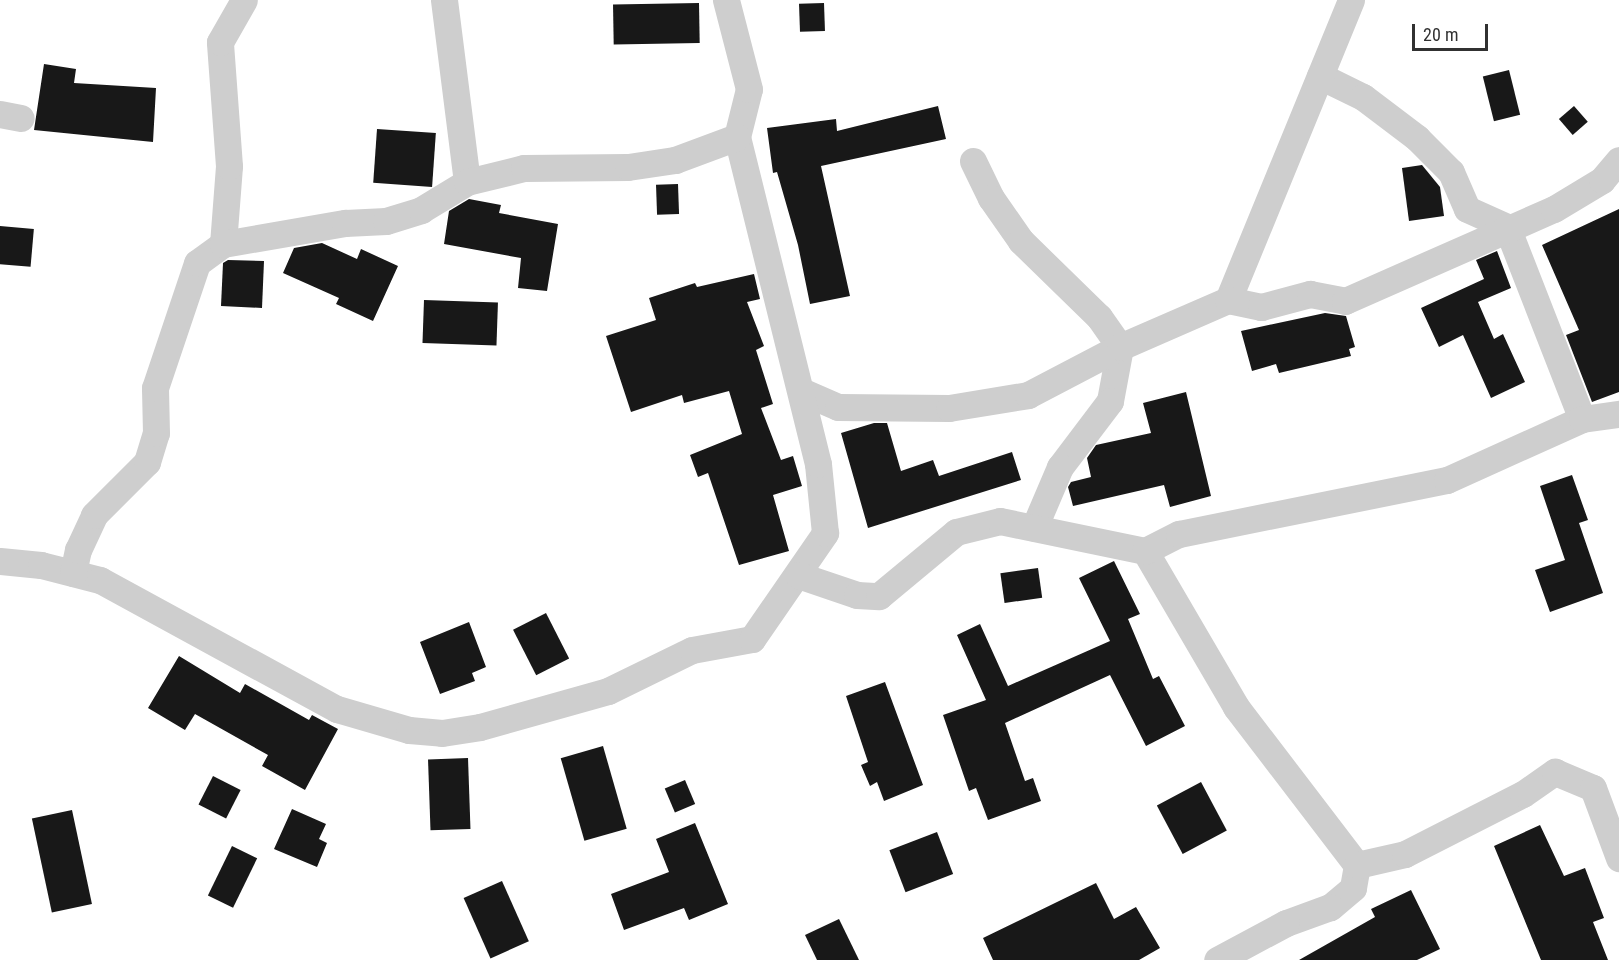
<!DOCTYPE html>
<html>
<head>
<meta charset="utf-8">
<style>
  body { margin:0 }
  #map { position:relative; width:1619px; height:960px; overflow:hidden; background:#fff; font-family:"Roboto Condensed",sans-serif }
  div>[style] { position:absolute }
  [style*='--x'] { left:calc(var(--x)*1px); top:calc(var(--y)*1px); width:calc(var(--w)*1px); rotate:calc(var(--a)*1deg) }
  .building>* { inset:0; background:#181818; transform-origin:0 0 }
  .minor>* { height:27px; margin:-13.5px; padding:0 13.5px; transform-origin:13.5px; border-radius:13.5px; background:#cecece }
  span { translate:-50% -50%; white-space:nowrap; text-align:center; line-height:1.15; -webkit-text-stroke:6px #fff; paint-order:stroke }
  .scale { position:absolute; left:1412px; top:24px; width:76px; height:27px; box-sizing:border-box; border:3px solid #313131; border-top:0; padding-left:8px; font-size:18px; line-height:21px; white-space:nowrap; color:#313131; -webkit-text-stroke:4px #fff; paint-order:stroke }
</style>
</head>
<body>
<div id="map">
  <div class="building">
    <div style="left:699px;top:3px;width:40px;height:86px;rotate:89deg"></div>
    <div style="left:824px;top:3px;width:28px;height:25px;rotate:88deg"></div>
    <div style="clip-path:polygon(44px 64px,76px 69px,74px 83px,156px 88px,153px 142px,34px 130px)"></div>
    <div style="left:1509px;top:70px;width:46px;height:27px;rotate:76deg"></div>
    <div style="clip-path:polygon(938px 106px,946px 139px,821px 166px,850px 296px,810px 304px,798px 245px,777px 172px,773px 173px,767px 128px,836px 119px,837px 131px)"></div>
    <div style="left:1574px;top:106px;width:21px;height:20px;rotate:49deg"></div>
    <div style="left:377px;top:129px;width:59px;height:54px;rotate:4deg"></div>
    <div style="clip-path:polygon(1422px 165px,1440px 187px,1444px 216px,1409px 221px,1402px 168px)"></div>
    <div style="left:678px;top:184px;width:30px;height:22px;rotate:88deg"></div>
    <div style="clip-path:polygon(469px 199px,501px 205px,499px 213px,558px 224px,547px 291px,518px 288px,521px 258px,444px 244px,449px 211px)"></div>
    <div style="clip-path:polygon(1619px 209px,1619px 392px,1592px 402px,1566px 335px,1579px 330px,1542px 245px)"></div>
    <div style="left:0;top:226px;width:34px;height:38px;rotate:5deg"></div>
    <div style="clip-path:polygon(322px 243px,357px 259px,361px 249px,398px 266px,373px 321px,336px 304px,339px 298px,283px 273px,294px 248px)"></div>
    <div style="clip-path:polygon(1497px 251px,1511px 288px,1478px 302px,1494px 339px,1503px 334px,1525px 382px,1491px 398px,1463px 335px,1439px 347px,1421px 308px,1484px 279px,1476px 260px)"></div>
    <div style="clip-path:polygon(228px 260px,264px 261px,262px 308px,221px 306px,223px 263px)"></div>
    <div style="clip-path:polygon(754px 274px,760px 299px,747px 302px,764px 346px,756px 350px,773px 404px,761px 408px,781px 460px,793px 456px,802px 486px,773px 495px,789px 551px,739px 565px,708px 473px,698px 477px,690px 455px,742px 434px,729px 391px,684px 403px,682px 395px,631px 412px,606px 336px,656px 320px,649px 298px,695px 283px,697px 287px)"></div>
    <div style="left:424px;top:300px;width:74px;height:43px;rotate:2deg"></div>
    <div style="clip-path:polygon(1325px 313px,1346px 316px,1355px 347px,1349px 349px,1351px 356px,1279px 373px,1276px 364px,1252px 371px,1241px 331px)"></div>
    <div style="clip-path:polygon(1186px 392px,1211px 496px,1170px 507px,1164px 485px,1073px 506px,1068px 487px,1071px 482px,1091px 477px,1087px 458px,1096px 445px,1151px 433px,1143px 403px)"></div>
    <div style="clip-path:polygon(874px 423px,887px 423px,901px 471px,933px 460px,939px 476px,1012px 452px,1021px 480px,868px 528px,841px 433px)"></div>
    <div style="clip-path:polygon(1572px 475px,1588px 520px,1579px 523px,1603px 593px,1550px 612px,1535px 570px,1565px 560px,1540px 486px)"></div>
    <div style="clip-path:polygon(1114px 561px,1140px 614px,1128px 619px,1153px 679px,1159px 676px,1185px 726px,1146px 746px,1110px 675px,1005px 723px,1025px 781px,1033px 778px,1041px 801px,988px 820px,976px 788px,969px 791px,943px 715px,986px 700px,957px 635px,980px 624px,1008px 686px,1110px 641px,1079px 578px)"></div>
    <div style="left:1038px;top:568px;width:30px;height:38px;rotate:82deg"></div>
    <div style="left:546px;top:613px;width:51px;height:37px;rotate:63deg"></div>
    <div style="clip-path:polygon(469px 622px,486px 667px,472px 673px,475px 681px,440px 694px,420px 642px)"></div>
    <div style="clip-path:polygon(179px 656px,240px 693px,245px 684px,309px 720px,312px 715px,338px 729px,305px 790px,262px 766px,268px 755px,195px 714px,185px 730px,148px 708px)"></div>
    <div style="clip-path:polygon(885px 682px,923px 785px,884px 801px,877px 782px,870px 786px,861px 765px,868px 762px,846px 696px)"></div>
    <div style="left:603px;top:746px;width:86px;height:44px;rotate:74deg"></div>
    <div style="left:468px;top:758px;width:71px;height:40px;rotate:88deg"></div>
    <div style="left:213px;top:776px;width:31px;height:32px;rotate:27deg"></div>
    <div style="left:685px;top:780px;width:26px;height:22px;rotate:67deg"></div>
    <div style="left:1201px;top:782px;width:55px;height:50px;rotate:62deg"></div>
    <div style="clip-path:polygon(292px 809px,326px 824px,319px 839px,327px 843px,317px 867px,274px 849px)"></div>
    <div style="left:72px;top:810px;width:96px;height:41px;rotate:78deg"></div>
    <div style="clip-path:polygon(695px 823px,728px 904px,689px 920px,684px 908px,624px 930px,611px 894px,669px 872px,656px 839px)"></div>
    <div style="clip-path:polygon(1540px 825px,1564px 876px,1585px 868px,1604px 918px,1593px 922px,1608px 960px,1541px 960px,1494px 846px)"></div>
    <div style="left:937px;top:832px;width:45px;height:51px;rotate:69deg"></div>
    <div style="left:232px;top:846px;width:28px;height:55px;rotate:26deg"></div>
    <div style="left:502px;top:881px;width:66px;height:42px;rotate:66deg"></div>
    <div style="clip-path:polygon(1096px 883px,1114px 919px,1136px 907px,1160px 948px,1139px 960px,993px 960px,983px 938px)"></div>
    <div style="clip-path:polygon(1411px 890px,1440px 949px,1417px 960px,1299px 960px,1375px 917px,1371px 909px)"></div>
    <div style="clip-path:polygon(839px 919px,859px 960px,817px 960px,805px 935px)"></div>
  </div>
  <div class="minor">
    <div style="--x:444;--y:0;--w:183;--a:82.8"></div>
    <div style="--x:1320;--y:76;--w:48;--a:26"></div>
    <div style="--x:1363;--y:97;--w:68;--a:37.2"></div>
    <div style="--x:1417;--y:138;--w:48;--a:45"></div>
    <div style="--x:1451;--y:172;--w:40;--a:66.6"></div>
    <div style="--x:1467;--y:209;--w:44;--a:24.2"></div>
    <div style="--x:1507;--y:227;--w:206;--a:68.7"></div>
    <div style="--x:0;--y:114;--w:21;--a:11"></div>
    <div style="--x:973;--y:161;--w:41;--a:64.1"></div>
    <div style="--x:991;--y:198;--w:52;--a:55.1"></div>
    <div style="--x:1021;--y:241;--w:109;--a:44.3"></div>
    <div style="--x:1099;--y:317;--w:37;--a:55"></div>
    <div style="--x:1120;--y:347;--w:55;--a:100.5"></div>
    <div style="--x:1110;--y:401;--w:83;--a:127.1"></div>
    <div style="--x:1060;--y:467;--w:66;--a:113.1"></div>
    <div style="--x:223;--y:244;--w:78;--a:-85.6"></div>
    <div style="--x:229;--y:166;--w:124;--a:-94.2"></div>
    <div style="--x:220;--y:42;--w:48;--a:-60.3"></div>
    <div style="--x:1228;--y:300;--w:324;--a:-67.7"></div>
    <div style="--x:801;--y:391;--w:40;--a:23.4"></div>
    <div style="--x:838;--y:407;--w:111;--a:0.5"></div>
    <div style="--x:949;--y:408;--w:80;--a:-9.3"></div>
    <div style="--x:1028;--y:395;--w:104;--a:-27.6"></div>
    <div style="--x:1120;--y:347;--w:118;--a:-23.5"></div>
    <div style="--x:1228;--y:300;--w:34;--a:12"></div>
    <div style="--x:1261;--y:307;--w:51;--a:-14.9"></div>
    <div style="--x:1310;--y:294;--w:36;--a:11"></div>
    <div style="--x:1345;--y:301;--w:228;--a:-23.8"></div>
    <div style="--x:1554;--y:209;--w:56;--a:-31.1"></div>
    <div style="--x:1602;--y:180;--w:26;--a:-50"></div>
    <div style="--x:1145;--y:551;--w:181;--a:59.7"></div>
    <div style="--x:1236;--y:707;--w:199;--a:52.6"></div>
    <div style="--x:1357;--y:865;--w:23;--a:100"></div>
    <div style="--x:1353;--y:888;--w:30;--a:140"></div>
    <div style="--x:1330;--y:907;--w:47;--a:160"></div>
    <div style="--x:1286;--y:923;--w:78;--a:151.8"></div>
    <div style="--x:0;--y:561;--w:41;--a:5.6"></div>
    <div style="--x:41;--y:565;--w:61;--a:14.3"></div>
    <div style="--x:100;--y:580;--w:270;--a:28.6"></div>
    <div style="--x:337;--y:709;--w:75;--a:16.3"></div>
    <div style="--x:409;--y:730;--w:33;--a:5"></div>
    <div style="--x:442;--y:733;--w:38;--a:-9"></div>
    <div style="--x:480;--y:727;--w:133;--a:-15.7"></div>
    <div style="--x:608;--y:691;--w:93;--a:-26"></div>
    <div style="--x:692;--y:650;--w:61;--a:-10.4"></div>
    <div style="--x:752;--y:639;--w:129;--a:-55.4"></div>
    <div style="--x:825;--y:533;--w:69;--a:-95.8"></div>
    <div style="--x:818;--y:464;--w:337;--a:-103.9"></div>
    <div style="--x:737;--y:137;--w:49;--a:-76"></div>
    <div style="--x:749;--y:89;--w:92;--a:-104.5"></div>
    <div style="--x:73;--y:573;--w:24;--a:-78"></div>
    <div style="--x:78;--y:550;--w:38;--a:-65"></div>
    <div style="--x:94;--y:515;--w:75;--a:-45"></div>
    <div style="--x:147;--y:462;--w:30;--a:-73"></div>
    <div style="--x:156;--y:433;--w:45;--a:-91.3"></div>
    <div style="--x:155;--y:388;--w:132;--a:-71.4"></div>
    <div style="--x:197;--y:263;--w:32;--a:-36"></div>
    <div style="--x:223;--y:244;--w:124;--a:-9.8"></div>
    <div style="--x:345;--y:223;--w:41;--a:-2.8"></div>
    <div style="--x:386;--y:221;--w:37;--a:-17"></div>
    <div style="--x:421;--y:210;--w:54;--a:-31.3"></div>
    <div style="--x:467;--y:182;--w:59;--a:-13.8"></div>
    <div style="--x:524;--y:168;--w:104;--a:-0.6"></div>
    <div style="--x:628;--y:167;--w:48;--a:-8.5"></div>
    <div style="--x:675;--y:160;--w:66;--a:-20.4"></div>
    <div style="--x:798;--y:575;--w:62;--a:18.7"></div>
    <div style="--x:857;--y:595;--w:22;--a:3"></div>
    <div style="--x:879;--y:596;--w:100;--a:-39.7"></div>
    <div style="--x:956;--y:532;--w:45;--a:-14"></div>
    <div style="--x:1000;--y:521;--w:148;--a:11.7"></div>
    <div style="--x:1145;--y:551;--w:38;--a:-27"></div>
    <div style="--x:1179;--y:534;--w:273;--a:-11.4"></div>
    <div style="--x:1447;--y:480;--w:148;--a:-24.3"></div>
    <div style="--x:1582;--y:419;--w:37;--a:-8"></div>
    <div style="--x:1357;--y:865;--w:49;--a:-12.9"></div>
    <div style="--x:1405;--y:854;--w:132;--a:-27"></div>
    <div style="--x:1523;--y:794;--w:39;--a:-35"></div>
    <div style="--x:1555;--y:772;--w:41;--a:22.8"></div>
    <div style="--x:1593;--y:788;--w:75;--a:69.6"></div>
  </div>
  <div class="scale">20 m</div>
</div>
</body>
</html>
